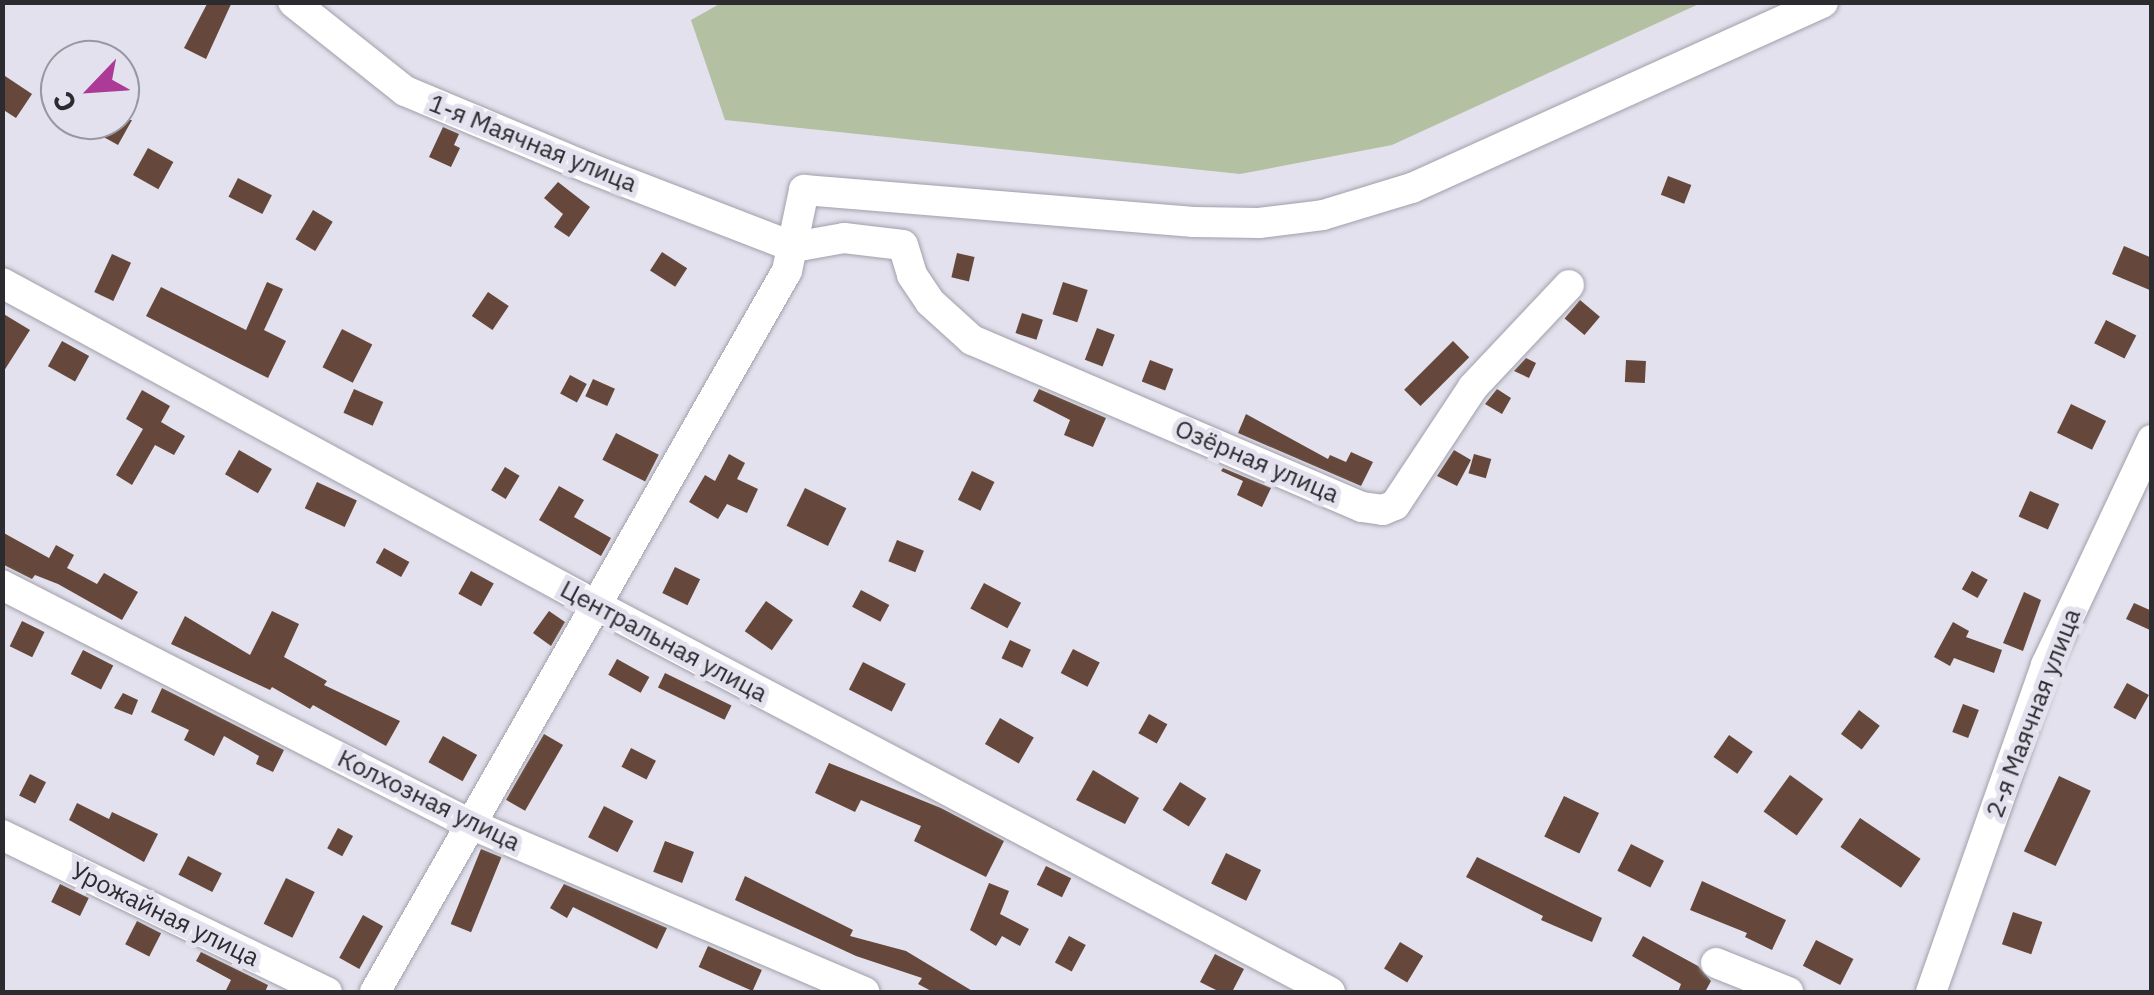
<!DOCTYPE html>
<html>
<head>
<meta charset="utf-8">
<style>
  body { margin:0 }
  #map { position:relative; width:2154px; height:995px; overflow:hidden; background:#e2e1ed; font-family:"IBM Plex Sans",sans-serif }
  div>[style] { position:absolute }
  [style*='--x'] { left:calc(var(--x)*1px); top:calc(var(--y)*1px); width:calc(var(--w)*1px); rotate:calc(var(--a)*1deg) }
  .green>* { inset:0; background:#b4c0a2 }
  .building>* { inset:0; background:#65483b; transform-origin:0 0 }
  .roads { filter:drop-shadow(0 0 2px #a0a0ab) drop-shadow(0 0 2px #a0a0ab) }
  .minor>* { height:30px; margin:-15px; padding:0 15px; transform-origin:15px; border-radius:15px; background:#fff }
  span { translate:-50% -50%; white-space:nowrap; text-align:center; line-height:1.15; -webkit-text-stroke:10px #e2e1ed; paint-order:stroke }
  .street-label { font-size:25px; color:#2c2b30 }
  .frame { position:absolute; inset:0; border:5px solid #2c2b30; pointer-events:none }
  .north { position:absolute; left:40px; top:40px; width:100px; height:100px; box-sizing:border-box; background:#e2e1ed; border:2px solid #9998a1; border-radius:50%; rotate:245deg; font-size:28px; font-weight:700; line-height:40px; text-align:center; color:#2c2b30 }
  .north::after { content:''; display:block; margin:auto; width:35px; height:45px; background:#ac3b97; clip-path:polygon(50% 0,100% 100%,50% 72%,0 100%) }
</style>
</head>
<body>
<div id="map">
  <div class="green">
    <div style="clip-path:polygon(723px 2px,1701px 2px,1701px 3px,1392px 145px,1240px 174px,725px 120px,691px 20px)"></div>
  </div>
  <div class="building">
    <div style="clip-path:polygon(208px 2px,232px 2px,206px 59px,184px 48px)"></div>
    <div style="clip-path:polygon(2px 74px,32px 94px,16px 118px,2px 109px)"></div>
    <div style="clip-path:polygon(73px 120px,132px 120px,118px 145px)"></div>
    <div style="clip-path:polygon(443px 127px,459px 134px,454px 145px,460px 148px,451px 167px,429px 157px)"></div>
    <div style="left:148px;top:148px;width:29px;height:31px;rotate:29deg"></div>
    <div style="left:1668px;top:176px;width:25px;height:20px;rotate:21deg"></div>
    <div style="left:238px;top:178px;width:38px;height:21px;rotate:27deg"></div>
    <div style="clip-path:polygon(558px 182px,590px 207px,569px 237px,554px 227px,563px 214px,544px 198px)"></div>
    <div style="left:313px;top:210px;width:23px;height:34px;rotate:31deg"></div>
    <div style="clip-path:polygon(2124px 246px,2152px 258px,2152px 291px,2112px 274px)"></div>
    <div style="left:662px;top:252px;width:30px;height:22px;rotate:33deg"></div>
    <div style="left:957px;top:253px;width:18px;height:25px;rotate:13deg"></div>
    <div style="left:112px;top:254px;width:21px;height:42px;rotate:25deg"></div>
    <div style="clip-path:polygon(267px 282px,283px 289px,264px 330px,286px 341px,268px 378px,146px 316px,161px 287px,246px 330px)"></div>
    <div style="left:1063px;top:282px;width:26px;height:34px;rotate:18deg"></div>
    <div style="left:488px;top:292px;width:25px;height:29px;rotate:34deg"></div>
    <div style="left:1580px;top:300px;width:26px;height:24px;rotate:40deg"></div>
    <div style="clip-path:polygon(2px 313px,30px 330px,2px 374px)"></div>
    <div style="left:1022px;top:313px;width:22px;height:21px;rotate:18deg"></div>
    <div style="left:2106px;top:320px;width:34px;height:26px;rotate:27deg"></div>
    <div style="left:1097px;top:328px;width:19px;height:34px;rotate:21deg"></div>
    <div style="left:342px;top:329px;width:34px;height:43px;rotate:27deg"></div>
    <div style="left:62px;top:341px;width:31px;height:29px;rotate:29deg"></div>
    <div style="left:1453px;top:341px;width:23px;height:69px;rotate:45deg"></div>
    <div style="clip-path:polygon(1526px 358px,1536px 363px,1529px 378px,1514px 371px)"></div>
    <div style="left:1150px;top:360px;width:25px;height:23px;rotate:21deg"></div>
    <div style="left:1626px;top:360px;width:20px;height:22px;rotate:3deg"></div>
    <div style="left:570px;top:375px;width:19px;height:21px;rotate:28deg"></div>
    <div style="left:593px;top:379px;width:24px;height:19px;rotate:24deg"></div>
    <div style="left:354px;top:389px;width:32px;height:26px;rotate:24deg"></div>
    <div style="clip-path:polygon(1039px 389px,1106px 418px,1093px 447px,1064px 435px,1070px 420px,1033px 401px)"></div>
    <div style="clip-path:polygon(1497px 389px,1511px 398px,1502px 414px,1485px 404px)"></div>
    <div style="clip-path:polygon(142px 390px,170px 406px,161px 422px,185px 436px,174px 455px,155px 445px,132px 485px,116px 475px,143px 429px,126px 419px)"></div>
    <div style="left:2071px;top:404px;width:39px;height:32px;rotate:26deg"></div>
    <div style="clip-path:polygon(1246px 414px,1328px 459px,1330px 455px,1346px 462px,1351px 452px,1373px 462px,1361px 486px,1238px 433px)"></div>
    <div style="left:616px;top:433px;width:48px;height:30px;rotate:27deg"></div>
    <div style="left:239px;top:450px;width:38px;height:28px;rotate:30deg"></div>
    <div style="clip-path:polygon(1454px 450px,1471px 460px,1457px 486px,1437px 476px)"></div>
    <div style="clip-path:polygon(729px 454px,745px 463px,737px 479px,758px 489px,747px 513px,727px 504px,718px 519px,689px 502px,705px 475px,715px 481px)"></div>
    <div style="left:1474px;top:454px;width:18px;height:20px;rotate:16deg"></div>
    <div style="left:505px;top:467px;width:17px;height:27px;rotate:31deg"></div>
    <div style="clip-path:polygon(1223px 468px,1271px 488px,1262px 507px,1237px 495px,1243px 481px,1221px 471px)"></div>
    <div style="left:972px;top:471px;width:25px;height:32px;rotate:26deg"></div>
    <div style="left:317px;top:482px;width:44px;height:29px;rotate:25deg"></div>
    <div style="clip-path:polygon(559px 486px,584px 500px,574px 517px,611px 538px,601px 556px,539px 520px)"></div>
    <div style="left:805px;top:488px;width:46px;height:42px;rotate:26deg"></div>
    <div style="left:2030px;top:491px;width:32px;height:28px;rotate:24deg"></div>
    <div style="clip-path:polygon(2px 532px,49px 558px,56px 545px,74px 555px,67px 568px,97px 584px,104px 573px,138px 592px,122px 620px,58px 584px,35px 575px,32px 579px,2px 564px)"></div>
    <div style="left:897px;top:540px;width:29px;height:23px;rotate:22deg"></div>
    <div style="left:384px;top:548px;width:29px;height:17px;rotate:29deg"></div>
    <div style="left:675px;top:567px;width:28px;height:29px;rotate:26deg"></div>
    <div style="left:471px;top:571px;width:26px;height:26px;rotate:29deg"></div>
    <div style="left:1972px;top:571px;width:18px;height:21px;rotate:29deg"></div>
    <div style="left:984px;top:583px;width:42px;height:29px;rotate:28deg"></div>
    <div style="left:861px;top:590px;width:32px;height:19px;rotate:28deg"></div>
    <div style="clip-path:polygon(2024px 592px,2041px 600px,2023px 651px,2003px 643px)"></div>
    <div style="left:766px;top:601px;width:33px;height:37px;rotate:35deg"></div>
    <div style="clip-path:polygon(2134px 603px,2152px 611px,2152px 631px,2126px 619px)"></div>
    <div style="clip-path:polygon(272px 611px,299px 624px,284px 657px,327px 681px,324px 685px,400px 721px,386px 746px,313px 705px,310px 709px,272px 687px,270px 690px,171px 644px,185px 616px,250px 655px)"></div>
    <div style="clip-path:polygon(549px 611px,565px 622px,551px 646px,533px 633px)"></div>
    <div style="left:22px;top:621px;width:25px;height:28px;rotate:26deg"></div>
    <div style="clip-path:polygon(1953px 622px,1969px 631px,1966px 637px,2002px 650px,1994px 673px,1954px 658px,1950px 666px,1934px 657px)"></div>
    <div style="left:1010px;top:640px;width:23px;height:20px;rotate:25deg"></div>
    <div style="left:1073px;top:649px;width:30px;height:27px;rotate:27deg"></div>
    <div style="left:83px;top:650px;width:34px;height:27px;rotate:27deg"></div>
    <div style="left:617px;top:659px;width:37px;height:18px;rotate:29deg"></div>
    <div style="left:863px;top:662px;width:48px;height:31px;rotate:27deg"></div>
    <div style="left:665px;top:673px;width:74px;height:16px;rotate:26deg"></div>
    <div style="left:2127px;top:683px;width:25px;height:28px;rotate:29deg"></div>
    <div style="clip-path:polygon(162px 688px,284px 750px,273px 772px,256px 764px,259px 756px,224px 736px,214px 756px,184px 740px,189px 730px,151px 712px)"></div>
    <div style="clip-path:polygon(123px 693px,138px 700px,132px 715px,114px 708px)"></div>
    <div style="left:1963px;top:704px;width:17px;height:30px;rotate:21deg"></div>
    <div style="left:1859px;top:710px;width:26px;height:30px;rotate:37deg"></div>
    <div style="left:1149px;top:714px;width:21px;height:22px;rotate:29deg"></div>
    <div style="left:1000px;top:718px;width:39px;height:30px;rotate:30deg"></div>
    <div style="left:544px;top:734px;width:22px;height:76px;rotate:30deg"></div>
    <div style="left:1729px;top:735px;width:29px;height:27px;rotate:35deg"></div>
    <div style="left:443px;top:736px;width:39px;height:30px;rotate:29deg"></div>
    <div style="left:631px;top:748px;width:28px;height:21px;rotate:27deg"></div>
    <div style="clip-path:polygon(829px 763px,941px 808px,1004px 841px,986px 877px,914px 841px,921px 826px,861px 800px,855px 812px,815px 793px)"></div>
    <div style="clip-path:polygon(1093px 770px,1139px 798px,1125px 824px,1076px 800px)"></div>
    <div style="left:30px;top:774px;width:18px;height:24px;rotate:27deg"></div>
    <div style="left:1790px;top:775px;width:41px;height:45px;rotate:36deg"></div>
    <div style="left:2059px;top:776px;width:35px;height:83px;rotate:25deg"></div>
    <div style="left:1180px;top:782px;width:31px;height:33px;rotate:32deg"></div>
    <div style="left:1564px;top:796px;width:39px;height:45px;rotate:26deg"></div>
    <div style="clip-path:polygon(77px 803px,109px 819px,112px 812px,158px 834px,144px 862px,69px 820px)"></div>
    <div style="left:604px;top:806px;width:33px;height:35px;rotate:27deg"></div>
    <div style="left:1860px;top:818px;width:73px;height:35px;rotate:34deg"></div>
    <div style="left:338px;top:828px;width:17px;height:23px;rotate:28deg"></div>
    <div style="left:665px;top:841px;width:31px;height:33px;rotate:21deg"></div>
    <div style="left:1631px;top:844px;width:37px;height:30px;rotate:27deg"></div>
    <div style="left:481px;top:849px;width:22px;height:81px;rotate:22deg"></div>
    <div style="left:1226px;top:853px;width:39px;height:34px;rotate:26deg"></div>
    <div style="left:188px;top:856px;width:38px;height:21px;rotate:27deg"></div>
    <div style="clip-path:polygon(1477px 857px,1602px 918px,1592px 942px,1541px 920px,1543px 916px,1466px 877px)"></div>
    <div style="left:1046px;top:866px;width:28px;height:21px;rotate:26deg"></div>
    <div style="clip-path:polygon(745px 876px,853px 930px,850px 936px,906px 951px,974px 992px,933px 992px,918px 984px,922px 978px,856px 956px,735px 900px)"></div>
    <div style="left:286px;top:878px;width:32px;height:51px;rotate:26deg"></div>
    <div style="clip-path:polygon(1702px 881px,1786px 920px,1772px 950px,1745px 937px,1747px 933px,1690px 910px)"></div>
    <div style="clip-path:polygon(989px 883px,1009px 891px,1000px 914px,1029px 929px,1020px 946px,1002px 936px,996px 946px,970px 930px)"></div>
    <div style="left:60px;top:884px;width:32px;height:20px;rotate:26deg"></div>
    <div style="clip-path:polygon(564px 884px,667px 928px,657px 949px,573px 907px,567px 918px,550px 908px)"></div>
    <div style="left:2013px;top:912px;width:31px;height:34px;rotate:19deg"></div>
    <div style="left:363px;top:915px;width:23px;height:49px;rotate:29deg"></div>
    <div style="left:137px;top:921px;width:27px;height:26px;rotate:27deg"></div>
    <div style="left:1069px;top:936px;width:19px;height:30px;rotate:28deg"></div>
    <div style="clip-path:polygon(1643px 936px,1698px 966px,1711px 981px,1705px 992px,1678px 992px,1681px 984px,1632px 956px)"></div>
    <div style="left:1816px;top:940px;width:42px;height:29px;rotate:27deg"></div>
    <div style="left:1400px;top:942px;width:27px;height:31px;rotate:31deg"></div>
    <div style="left:708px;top:946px;width:59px;height:23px;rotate:24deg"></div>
    <div style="clip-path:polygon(201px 952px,268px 985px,265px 992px,225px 992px,231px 980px,196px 961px)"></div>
    <div style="clip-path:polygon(1215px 954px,1244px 969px,1232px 992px,1220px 992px,1200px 982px)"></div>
  </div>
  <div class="roads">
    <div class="minor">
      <div style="--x:293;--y:2;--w:143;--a:38.5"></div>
      <div style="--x:405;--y:91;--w:199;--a:22.7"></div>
      <div style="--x:589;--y:168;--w:220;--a:21.1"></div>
      <div style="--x:794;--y:247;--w:51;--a:-10.2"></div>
      <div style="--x:844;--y:238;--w:59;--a:6.8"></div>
      <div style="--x:903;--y:245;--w:31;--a:73"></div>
      <div style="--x:912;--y:275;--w:32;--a:56"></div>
      <div style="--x:930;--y:302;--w:57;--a:42.1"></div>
      <div style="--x:972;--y:340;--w:424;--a:23.2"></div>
      <div style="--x:1362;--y:507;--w:21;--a:8"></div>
      <div style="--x:1383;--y:510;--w:13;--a:-23"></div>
      <div style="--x:1395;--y:505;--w:141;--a:-56.5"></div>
      <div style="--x:1473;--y:387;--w:140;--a:-46.7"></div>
      <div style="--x:2;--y:283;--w:673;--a:28.47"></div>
      <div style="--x:594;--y:604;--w:832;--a:27.8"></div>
      <div style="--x:2;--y:585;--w:523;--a:27.05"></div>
      <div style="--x:468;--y:823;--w:431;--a:23.1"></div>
      <div style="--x:2;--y:835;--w:361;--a:25.8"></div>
      <div style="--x:1716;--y:963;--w:78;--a:21.9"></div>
      <div style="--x:375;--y:992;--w:830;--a:-60.26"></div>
      <div style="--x:787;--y:271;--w:83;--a:-78.1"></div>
      <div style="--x:804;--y:190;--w:391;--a:4.7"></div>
      <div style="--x:1194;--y:222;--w:65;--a:0.9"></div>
      <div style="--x:1259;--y:223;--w:64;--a:-7.1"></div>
      <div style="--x:1323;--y:215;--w:93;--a:-16.9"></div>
      <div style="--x:1412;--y:188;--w:451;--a:-24.3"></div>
      <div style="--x:1931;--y:992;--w:347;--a:-70.6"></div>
      <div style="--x:2046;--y:665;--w:249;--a:-64.8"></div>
    </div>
  </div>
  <div class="street-label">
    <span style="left:533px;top:143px;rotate:22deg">1-я Маячная улица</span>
    <span style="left:1257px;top:461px;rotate:23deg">Озёрная улица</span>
    <span style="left:664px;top:641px;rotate:28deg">Центральная улица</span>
    <span style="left:2033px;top:713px;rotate:-69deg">2-я Маячная улица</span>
    <span style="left:429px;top:800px;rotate:26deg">Колхозная улица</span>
    <span style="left:165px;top:914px;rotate:26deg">Урожайная улица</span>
  </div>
  <div class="frame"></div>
  <div class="north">С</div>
</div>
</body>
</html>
